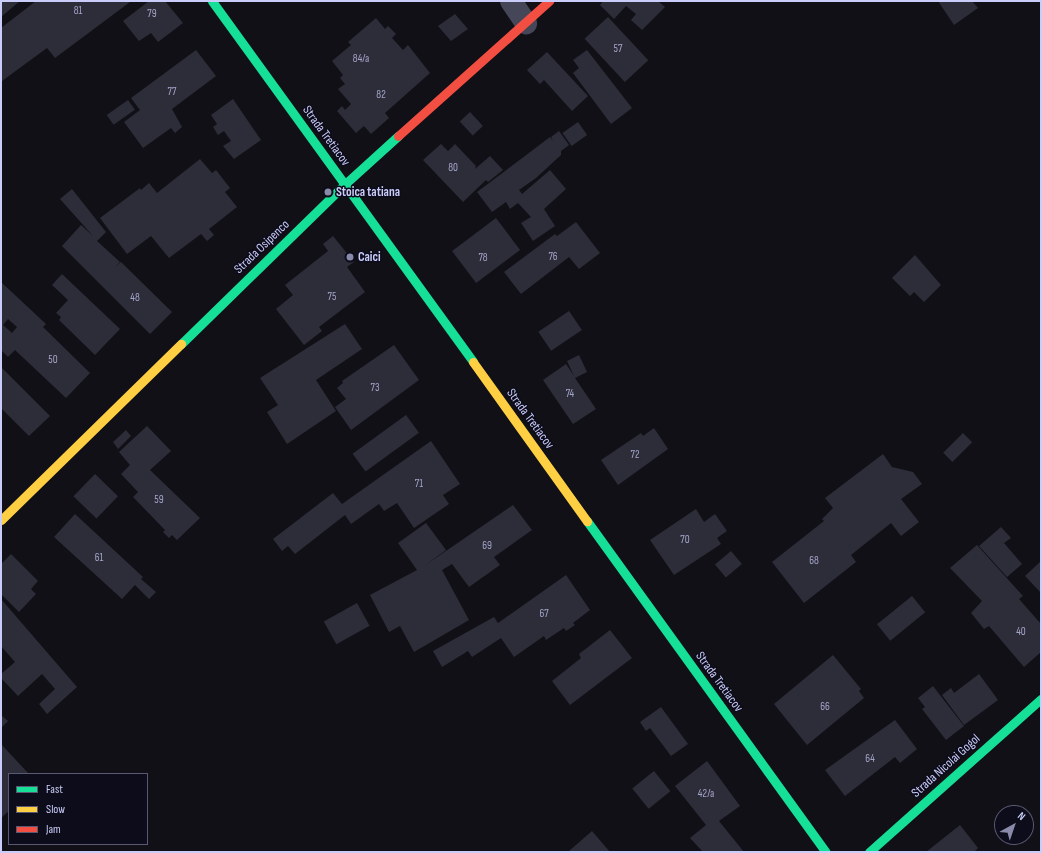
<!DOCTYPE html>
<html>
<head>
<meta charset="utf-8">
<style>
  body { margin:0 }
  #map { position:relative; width:1042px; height:853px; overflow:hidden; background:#101016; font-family:"Sofia Sans Condensed",sans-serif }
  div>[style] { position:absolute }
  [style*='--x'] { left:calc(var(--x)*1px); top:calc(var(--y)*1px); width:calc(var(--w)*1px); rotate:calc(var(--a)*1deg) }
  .building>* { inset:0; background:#2d2d39; transform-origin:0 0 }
  .street>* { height:22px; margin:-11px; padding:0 11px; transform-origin:11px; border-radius:11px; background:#454657 }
  .fast>* { height:9px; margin:-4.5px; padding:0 4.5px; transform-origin:4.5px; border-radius:4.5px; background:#16e098 }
  .slow>* { height:9px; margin:-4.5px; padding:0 4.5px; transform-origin:4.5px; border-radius:4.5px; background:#ffcf43 }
  .jam>* { height:9px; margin:-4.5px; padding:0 4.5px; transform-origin:4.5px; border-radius:4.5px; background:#f24e42 }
  .dots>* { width:11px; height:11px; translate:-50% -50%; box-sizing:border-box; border:2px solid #0d0c1a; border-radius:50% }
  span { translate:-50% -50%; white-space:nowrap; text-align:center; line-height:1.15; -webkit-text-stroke:3px #0d0c1a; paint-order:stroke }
  .number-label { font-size:11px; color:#a3a4ca }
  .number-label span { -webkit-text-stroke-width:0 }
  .street-label { font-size:13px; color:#caccfa }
  .poi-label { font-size:13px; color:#caccfa; font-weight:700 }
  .left { translate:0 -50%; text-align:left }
  .frame { position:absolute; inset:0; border:2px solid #caccfa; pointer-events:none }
  .legend { position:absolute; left:8px; top:773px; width:140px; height:72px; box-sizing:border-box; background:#0d0c1a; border:1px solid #595974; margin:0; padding:5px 7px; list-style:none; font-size:12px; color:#caccfa }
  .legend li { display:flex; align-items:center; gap:8px; height:20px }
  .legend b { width:20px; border:1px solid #595974 }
  .north { position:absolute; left:994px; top:805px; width:40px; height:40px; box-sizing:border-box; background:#0d0c1a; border:1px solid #595974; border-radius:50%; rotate:40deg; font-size:11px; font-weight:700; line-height:16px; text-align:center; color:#caccfa }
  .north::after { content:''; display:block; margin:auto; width:14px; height:18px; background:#898aaa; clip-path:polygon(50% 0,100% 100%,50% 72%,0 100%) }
</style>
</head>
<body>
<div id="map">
  <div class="building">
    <div style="clip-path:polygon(1px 1px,20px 1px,1px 17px)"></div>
    <div style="clip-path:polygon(36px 1px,129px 1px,130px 2px,55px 58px,47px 48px,2px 81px,1px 28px)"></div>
    <div style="clip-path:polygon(149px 1px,165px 1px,183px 23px,158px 42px,151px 33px,139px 41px,123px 21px)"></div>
    <div style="clip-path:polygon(603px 1px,658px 1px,665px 7px,642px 30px,631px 20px,636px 14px,626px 6px,614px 19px,600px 5px)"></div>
    <div style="clip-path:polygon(938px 1px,972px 1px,978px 8px,954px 25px)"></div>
    <div style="clip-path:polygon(455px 14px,468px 29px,451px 41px,438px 26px)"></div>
    <div style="left:608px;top:17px;width:59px;height:32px;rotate:47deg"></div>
    <div style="clip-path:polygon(376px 18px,385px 29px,388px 26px,396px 34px,392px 38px,403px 50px,408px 45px,430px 73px,385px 113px,389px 118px,371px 134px,364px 126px,356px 133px,337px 111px,342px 106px,345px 110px,351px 104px,338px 89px,345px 84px,340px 78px,343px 75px,332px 61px,351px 45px,348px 42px)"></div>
    <div style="clip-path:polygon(196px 50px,216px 76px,172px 109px,182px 127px,175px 133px,171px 128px,143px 148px,124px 122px,140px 110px,131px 98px)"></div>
    <div style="clip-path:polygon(587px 50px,632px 108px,611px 124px,573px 73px,579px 68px,573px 60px)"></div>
    <div style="clip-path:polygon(547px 52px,588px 96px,572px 111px,544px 80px,540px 84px,527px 70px)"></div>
    <div style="clip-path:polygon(233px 99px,261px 140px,234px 159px,223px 146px,231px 141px,224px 131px,218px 135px,213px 127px,217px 124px,211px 115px)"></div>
    <div style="left:128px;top:100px;width:12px;height:26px;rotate:55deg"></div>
    <div style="left:470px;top:112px;width:19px;height:14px;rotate:47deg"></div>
    <div style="left:578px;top:122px;width:16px;height:19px;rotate:55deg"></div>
    <div style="clip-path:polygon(559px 131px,569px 145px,561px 151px,561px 155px,536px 178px,519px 190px,522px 194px,550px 170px,566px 189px,544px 209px,555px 226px,533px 241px,521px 223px,531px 217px,518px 203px,510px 209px,506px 202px,492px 212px,477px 192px,550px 137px,553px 141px,551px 137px)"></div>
    <div style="clip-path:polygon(441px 144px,448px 151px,455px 144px,476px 166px,475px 169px,490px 156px,503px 170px,488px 182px,486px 180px,463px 202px,423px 160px)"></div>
    <div style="clip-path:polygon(200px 159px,212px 173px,216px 170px,230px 188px,225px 192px,237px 207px,209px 229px,214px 235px,207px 241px,201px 234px,169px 258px,151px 236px,127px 254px,100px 218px,140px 188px,141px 190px,149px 183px,157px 193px)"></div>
    <div style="clip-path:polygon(72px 189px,106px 232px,97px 241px,120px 262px,115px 267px,121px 262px,172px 312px,150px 334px,62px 246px,81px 225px,93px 236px,60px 199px)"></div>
    <div style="left:496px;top:218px;width:40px;height:55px;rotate:53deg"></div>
    <div style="clip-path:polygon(576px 222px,600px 253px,579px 269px,569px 257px,521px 294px,504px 272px,555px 234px,557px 236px)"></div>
    <div style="clip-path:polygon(333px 236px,354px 262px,347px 267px,365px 292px,319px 327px,322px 331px,304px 345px,276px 309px,293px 295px,285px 285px,328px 251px,323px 244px)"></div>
    <div style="clip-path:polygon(915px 255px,941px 285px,924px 302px,914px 292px,910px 296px,892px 278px)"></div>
    <div style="clip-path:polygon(62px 274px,120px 329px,95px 355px,59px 320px,61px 317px,56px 313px,68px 300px,52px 285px)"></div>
    <div style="clip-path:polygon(evenodd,1px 282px,46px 324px,43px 327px,90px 373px,66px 398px,15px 350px,8px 357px,1px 350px,1px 282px,8px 319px,17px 327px,12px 333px,3px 325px,8px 319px)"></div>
    <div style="left:569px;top:311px;width:23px;height:37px;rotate:56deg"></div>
    <div style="clip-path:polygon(345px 324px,362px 349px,316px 380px,336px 411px,287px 444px,267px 412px,278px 405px,260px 378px)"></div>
    <div style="clip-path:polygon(394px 345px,419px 380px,351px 430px,335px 407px,346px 399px,337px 388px,343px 383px,342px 381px)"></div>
    <div style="clip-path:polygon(579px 355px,587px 372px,575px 378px,596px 409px,573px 424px,543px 380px,566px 364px,574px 376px,567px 361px)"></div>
    <div style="clip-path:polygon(1px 367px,50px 416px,29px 436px,1px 408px)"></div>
    <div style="left:406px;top:415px;width:22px;height:66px;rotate:54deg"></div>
    <div style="clip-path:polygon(147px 426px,171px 451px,150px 470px,200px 518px,177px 540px,172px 535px,169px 538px,163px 532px,165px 530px,133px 497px,138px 492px,121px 474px,130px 465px,119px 452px)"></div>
    <div style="clip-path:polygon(654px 428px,668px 449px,618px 485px,601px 460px,641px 433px,643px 436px)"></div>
    <div style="clip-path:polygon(126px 430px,131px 436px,118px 449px,113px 442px)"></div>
    <div style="left:963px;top:433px;width:13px;height:28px;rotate:45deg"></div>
    <div style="clip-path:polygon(431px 441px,460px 484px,443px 495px,449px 504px,414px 528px,397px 503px,384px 511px,379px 504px,351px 524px,345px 515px,295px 554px,288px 546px,282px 551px,273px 539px,333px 493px,342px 504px)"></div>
    <div style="clip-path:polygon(883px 454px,892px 467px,913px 472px,922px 484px,901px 499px,919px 522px,901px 536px,891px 523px,851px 555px,856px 562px,804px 603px,772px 562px,824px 521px,822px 519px,833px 508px,825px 498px)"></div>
    <div style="left:95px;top:474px;width:32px;height:31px;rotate:44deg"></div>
    <div style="clip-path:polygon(513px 505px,532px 530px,494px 557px,500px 565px,469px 587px,452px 564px,442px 570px,469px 620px,414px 652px,400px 626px,389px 632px,370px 595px,417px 570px,398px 543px,426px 523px,446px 550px,424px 566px)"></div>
    <div style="clip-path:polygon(696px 509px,704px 522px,715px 514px,727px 531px,717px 538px,721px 544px,674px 575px,650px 540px)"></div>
    <div style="clip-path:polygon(75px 514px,143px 577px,141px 579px,156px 592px,149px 599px,135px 585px,122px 599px,54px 537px)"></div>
    <div style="clip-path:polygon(1001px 527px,1011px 538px,1004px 543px,1022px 564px,1007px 577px,979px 546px)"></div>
    <div style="clip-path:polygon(977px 545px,1023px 596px,1019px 599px,1041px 624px,1041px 652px,1024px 667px,989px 626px,984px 629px,971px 613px,982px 601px,950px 568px)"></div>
    <div style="left:731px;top:551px;width:17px;height:21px;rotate:50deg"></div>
    <div style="clip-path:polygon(11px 554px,38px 581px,31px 589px,36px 594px,19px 612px,1px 594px,1px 564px)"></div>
    <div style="clip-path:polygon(1041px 561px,1041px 593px,1025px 576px)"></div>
    <div style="clip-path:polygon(566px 575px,590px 610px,573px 623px,575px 625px,566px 631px,564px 628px,546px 640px,544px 636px,514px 657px,501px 638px,472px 657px,468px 651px,442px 667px,433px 651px,494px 617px,498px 623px)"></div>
    <div style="left:912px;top:596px;width:21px;height:45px;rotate:51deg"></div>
    <div style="clip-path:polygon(1px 599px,77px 687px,47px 714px,39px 704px,55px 689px,42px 674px,18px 696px,1px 678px,1px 674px,15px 662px,1px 646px)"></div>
    <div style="left:357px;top:603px;width:26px;height:38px;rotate:61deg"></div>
    <div style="clip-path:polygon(610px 630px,632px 658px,570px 705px,552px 681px,581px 658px,579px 654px)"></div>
    <div style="clip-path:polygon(833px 655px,861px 689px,859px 691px,864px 698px,807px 745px,774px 704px)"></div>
    <div style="clip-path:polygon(979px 674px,998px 700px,964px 725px,942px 695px,951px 688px,954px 693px)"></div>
    <div style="clip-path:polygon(933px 686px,964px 726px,946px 740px,922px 709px,925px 707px,918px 698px)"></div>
    <div style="clip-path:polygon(661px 707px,688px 744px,671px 756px,650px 728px,646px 731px,640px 722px)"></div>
    <div style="clip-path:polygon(1px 715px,8px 721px,1px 728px)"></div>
    <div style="clip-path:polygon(895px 720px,917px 749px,900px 763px,895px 757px,845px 796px,825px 770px)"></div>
    <div style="clip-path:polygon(1px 744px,29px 774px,9px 774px,9px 811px,2px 817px)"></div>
    <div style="clip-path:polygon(707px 761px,740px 806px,719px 821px,744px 852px,703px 852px,690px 838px,706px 825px,675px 786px)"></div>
    <div style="left:654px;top:771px;width:26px;height:28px;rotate:51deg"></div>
    <div style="clip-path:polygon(960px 825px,978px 848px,974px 852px,926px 852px)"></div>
    <div style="clip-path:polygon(592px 831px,610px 852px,570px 852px,569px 851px)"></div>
  </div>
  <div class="street">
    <div style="--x:511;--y:1;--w:27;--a:56"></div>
  </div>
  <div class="fast">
    <div style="--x:212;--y:1;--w:445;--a:54.1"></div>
    <div style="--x:181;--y:344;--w:229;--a:-44.3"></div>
    <div style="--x:345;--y:184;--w:72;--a:-42.2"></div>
    <div style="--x:587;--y:521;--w:408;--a:54.2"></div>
    <div style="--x:869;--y:852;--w:230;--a:-41.7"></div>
  </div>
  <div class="slow">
    <div style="--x:473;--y:362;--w:196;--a:54.4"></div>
    <div style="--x:1;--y:520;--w:252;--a:-44.4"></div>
  </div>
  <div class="jam">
    <div style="--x:398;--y:136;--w:203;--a:-41.8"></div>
  </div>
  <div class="dots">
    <div style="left:328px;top:192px;background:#898aaa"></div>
    <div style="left:350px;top:257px;background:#898aaa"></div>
  </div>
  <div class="number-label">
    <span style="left:78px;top:11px">81</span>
    <span style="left:152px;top:14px">79</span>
    <span style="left:618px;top:49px">57</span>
    <span style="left:361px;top:59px">84/a</span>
    <span style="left:172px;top:92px">77</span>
    <span style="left:381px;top:95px">82</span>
    <span style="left:453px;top:168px">80</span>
    <span style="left:553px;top:257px">76</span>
    <span style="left:483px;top:258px">78</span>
    <span style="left:332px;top:297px">75</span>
    <span style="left:135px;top:298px">48</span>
    <span style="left:53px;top:360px">50</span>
    <span style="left:375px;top:388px">73</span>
    <span style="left:570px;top:394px">74</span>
    <span style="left:635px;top:455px">72</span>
    <span style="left:419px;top:484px">71</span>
    <span style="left:159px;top:500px">59</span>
    <span style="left:685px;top:540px">70</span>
    <span style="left:487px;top:546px">69</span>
    <span style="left:99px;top:558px">61</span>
    <span style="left:814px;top:561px">68</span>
    <span style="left:544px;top:614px">67</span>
    <span style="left:1021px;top:632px">40</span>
    <span style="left:825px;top:707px">66</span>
    <span style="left:870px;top:759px">64</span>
    <span style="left:706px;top:794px">42/a</span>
  </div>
  <div class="street-label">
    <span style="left:326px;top:136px;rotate:54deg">Strada Tretiacov</span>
    <span style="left:262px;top:247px;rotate:-44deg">Strada Osipenco</span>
    <span style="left:530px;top:419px;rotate:54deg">Strada Tretiacov</span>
    <span style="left:719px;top:682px;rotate:54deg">Strada Tretiacov</span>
    <span style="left:946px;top:766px;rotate:-42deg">Strada Nicolai Gogol</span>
  </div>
  <div class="poi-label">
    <span class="left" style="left:336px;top:192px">Stoica tatiana</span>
    <span class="left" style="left:358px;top:257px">Caici</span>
  </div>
  <div class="frame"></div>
  <ul class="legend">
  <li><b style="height:5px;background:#16e098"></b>Fast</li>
  <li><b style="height:5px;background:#ffcf43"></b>Slow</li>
  <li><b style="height:5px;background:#f24e42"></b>Jam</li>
  </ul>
  <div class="north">N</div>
</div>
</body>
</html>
